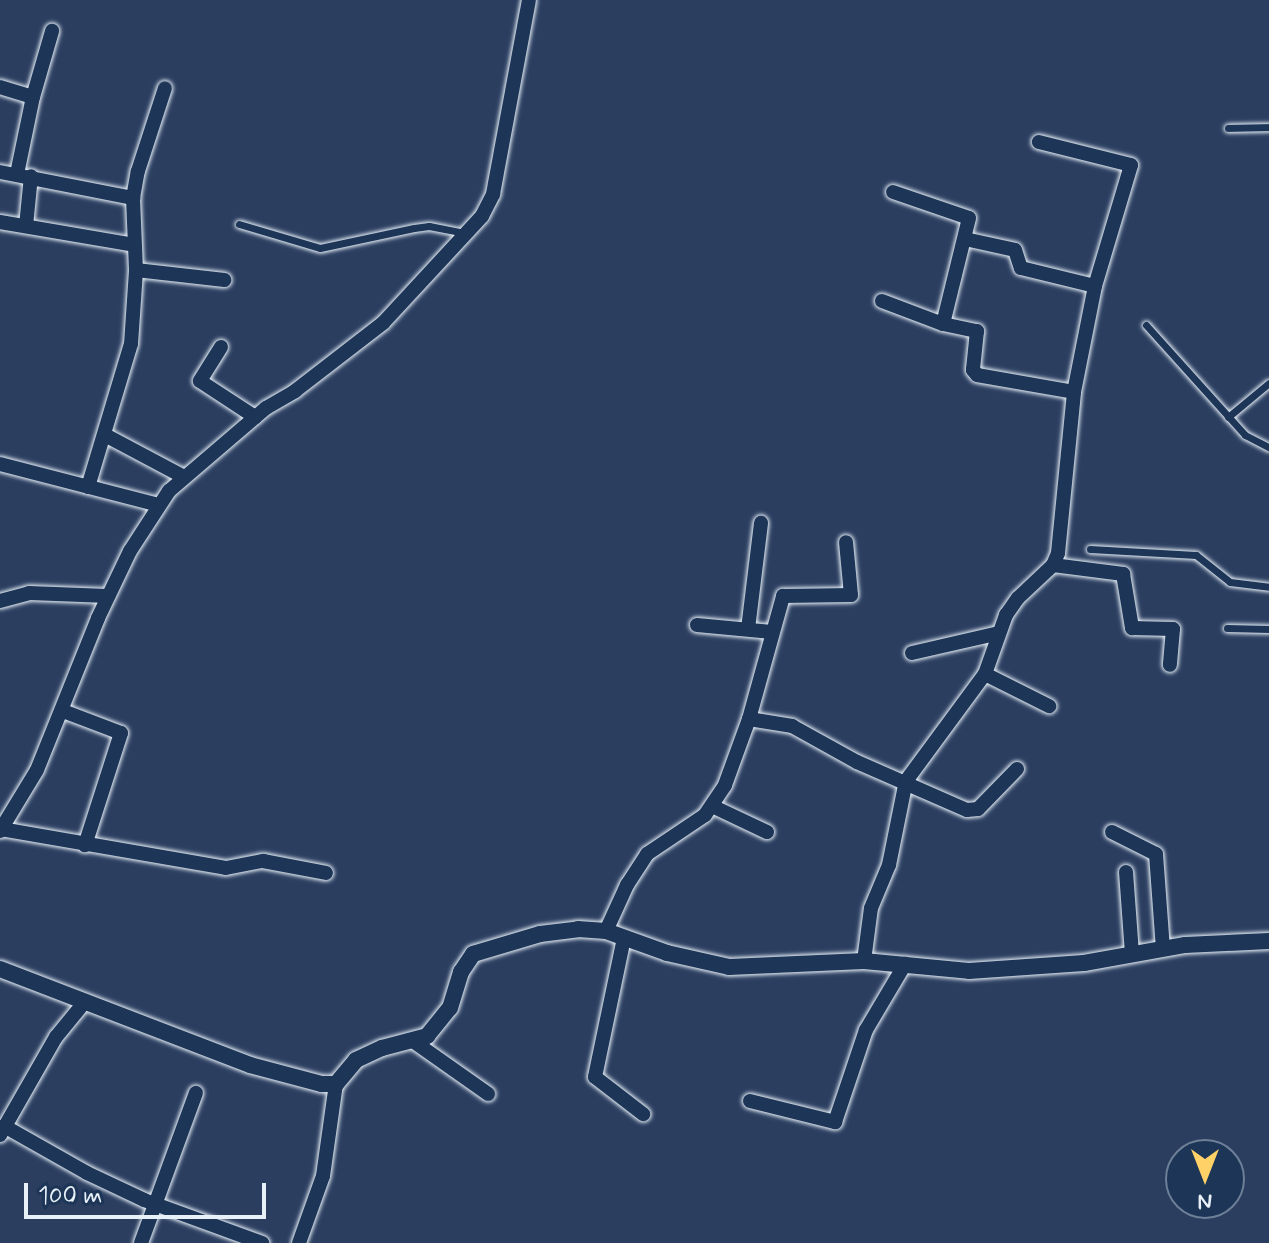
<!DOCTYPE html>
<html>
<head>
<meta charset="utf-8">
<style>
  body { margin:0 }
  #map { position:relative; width:1269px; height:1243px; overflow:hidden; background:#2b3e60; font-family:Mynerve,sans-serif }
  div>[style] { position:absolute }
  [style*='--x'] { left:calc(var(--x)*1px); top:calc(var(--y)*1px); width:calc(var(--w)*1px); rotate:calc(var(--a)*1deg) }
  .roads { filter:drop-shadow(0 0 2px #e8f1f8) drop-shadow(0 0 2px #e8f1f8) }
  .service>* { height:7px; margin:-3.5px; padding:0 3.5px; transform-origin:3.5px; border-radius:3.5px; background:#1d3557 }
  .minor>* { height:14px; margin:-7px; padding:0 7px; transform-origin:7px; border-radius:7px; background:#1d3557 }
  .tertiary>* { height:16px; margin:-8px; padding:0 8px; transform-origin:8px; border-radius:8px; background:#1d3557 }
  span { translate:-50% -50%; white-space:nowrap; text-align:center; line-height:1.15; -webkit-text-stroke:6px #1d3557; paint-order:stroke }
  .north { position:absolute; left:1165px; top:1139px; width:80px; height:80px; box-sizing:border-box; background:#1d3557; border:2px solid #6e8097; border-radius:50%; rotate:180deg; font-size:22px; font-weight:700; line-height:32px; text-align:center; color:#e8f1f8 }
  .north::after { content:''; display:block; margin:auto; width:28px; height:36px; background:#ffd166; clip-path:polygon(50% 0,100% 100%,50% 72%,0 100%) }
  .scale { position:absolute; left:24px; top:1183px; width:242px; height:36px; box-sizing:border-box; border:4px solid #e8f1f8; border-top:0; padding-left:10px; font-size:24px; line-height:28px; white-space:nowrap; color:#e8f1f8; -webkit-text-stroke:6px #1d3557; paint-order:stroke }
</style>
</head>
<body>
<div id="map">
  <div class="roads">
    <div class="service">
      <div style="--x:1228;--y:128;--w:41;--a:-1.4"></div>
      <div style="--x:239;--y:224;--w:84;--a:16.5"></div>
      <div style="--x:320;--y:248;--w:96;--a:-12"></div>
      <div style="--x:414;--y:228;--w:15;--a:-8"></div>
      <div style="--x:429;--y:226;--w:36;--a:11"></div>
      <div style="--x:1146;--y:325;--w:148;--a:48"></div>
      <div style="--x:1245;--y:435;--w:27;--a:27"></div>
      <div style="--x:1228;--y:417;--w:53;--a:-39.7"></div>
      <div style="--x:1090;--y:549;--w:106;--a:3.2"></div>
      <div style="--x:1196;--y:555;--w:43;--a:38.5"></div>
      <div style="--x:1230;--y:582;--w:39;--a:7"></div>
      <div style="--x:1227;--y:628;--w:42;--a:1.4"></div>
    </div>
    <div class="minor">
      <div style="--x:0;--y:87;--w:34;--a:17"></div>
      <div style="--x:0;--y:172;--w:136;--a:11.1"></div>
      <div style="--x:17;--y:174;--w:79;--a:-78.3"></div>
      <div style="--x:33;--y:97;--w:69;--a:-73.9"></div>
      <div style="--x:893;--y:192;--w:80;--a:18.9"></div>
      <div style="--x:969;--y:218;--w:109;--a:103.8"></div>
      <div style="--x:0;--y:222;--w:136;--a:9.7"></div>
      <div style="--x:26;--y:226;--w:50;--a:-84.3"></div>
      <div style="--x:965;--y:239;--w:51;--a:12.4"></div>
      <div style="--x:1015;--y:250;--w:19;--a:72"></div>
      <div style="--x:1021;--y:268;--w:76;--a:13.7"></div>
      <div style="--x:136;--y:270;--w:89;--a:6.5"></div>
      <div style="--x:882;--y:301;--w:65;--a:20.7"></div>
      <div style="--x:943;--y:324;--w:35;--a:12"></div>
      <div style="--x:977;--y:331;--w:39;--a:96"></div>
      <div style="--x:973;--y:370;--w:6;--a:51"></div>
      <div style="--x:977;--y:375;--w:98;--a:9.9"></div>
      <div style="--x:221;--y:347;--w:40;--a:122"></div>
      <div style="--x:200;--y:381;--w:66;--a:33.2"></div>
      <div style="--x:105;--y:435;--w:89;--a:28"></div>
      <div style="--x:0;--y:464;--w:164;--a:14.5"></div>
      <div style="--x:88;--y:487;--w:149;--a:-73.3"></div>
      <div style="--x:131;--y:344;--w:74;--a:-86.1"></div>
      <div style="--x:136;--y:270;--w:72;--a:-92.4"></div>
      <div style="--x:133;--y:198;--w:27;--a:-80"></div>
      <div style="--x:138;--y:171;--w:87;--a:-72"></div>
      <div style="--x:1053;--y:565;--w:71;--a:7.3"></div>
      <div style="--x:1123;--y:574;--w:55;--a:80.5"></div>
      <div style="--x:1132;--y:628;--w:41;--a:1.4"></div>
      <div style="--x:1173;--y:629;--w:36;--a:95"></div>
      <div style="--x:0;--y:601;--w:30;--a:-15"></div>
      <div style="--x:29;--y:593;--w:79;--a:2.2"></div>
      <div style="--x:697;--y:625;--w:75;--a:5.3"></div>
      <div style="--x:748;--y:629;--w:107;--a:-83"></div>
      <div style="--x:912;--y:653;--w:89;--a:-12.9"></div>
      <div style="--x:985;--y:674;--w:72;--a:26.6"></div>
      <div style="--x:63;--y:711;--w:62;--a:20.8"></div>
      <div style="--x:121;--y:733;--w:118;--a:107.8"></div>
      <div style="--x:749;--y:719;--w:44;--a:9.2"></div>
      <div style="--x:792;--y:726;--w:74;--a:29"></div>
      <div style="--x:857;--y:762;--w:120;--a:23.6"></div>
      <div style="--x:967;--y:810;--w:11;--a:-5"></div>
      <div style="--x:978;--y:809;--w:56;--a:-45.7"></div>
      <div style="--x:712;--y:806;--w:61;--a:25.3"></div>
      <div style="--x:1;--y:829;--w:228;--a:9.8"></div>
      <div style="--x:226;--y:868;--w:38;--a:-11"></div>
      <div style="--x:263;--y:861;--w:64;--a:10.8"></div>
      <div style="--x:0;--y:831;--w:71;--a:-58.8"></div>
      <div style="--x:37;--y:770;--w:164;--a:-68.1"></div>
      <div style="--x:98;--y:618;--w:74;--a:-64.5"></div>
      <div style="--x:130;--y:551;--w:72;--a:-57"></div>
      <div style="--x:169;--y:491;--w:128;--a:-40.6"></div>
      <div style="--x:266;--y:408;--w:34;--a:-30"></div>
      <div style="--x:295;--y:391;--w:111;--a:-37.7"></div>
      <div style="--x:383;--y:323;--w:146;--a:-47.2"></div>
      <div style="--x:482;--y:216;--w:25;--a:-63"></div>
      <div style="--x:493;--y:194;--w:197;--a:-79.5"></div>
      <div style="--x:1112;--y:832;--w:49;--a:26.6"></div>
      <div style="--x:1156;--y:854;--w:95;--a:85.8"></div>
      <div style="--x:1126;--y:872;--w:82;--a:85.8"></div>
      <div style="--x:606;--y:931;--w:51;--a:-65.5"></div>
      <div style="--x:627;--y:885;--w:37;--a:-57"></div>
      <div style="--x:647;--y:854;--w:70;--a:-33.9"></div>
      <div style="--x:705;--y:815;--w:36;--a:-56"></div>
      <div style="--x:725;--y:785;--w:70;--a:-70"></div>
      <div style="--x:749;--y:719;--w:128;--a:-74.5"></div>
      <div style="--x:783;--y:596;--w:68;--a:-0.8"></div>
      <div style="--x:851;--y:595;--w:53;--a:-95.4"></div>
      <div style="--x:624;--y:938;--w:142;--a:101.8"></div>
      <div style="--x:595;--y:1077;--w:61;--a:37.6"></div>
      <div style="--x:864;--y:961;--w:53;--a:-82.5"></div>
      <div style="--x:871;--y:908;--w:47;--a:-67.3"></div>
      <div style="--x:889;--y:865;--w:86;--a:-78.6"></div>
      <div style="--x:906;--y:781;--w:133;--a:-53.6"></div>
      <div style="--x:985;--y:674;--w:63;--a:-70.4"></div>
      <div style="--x:1006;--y:615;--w:21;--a:-55"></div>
      <div style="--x:1018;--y:598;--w:48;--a:-43.3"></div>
      <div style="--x:1053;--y:565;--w:13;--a:-67"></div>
      <div style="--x:1058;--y:553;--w:162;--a:-84.3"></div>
      <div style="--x:1074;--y:392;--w:108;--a:-78.8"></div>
      <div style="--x:1095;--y:286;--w:126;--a:-73.4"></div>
      <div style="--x:1131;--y:165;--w:95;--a:-166"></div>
      <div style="--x:413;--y:1041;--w:92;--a:35.2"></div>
      <div style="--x:750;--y:1101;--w:88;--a:13.9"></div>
      <div style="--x:835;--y:1122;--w:97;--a:-71.4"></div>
      <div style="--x:866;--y:1030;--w:77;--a:-59.4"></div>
      <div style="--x:4;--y:1126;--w:95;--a:29.5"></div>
      <div style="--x:87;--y:1173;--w:63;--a:25.3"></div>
      <div style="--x:144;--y:1200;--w:126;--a:20"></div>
      <div style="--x:0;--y:1135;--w:113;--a:-60.3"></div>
      <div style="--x:56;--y:1037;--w:43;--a:-50.7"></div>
      <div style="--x:141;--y:1243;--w:160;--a:-69.9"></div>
      <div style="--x:299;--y:1243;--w:71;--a:-70.3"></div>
      <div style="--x:323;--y:1176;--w:93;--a:-82"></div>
    </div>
    <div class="tertiary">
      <div style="--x:0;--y:969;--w:268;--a:21"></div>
      <div style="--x:250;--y:1065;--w:74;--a:14.8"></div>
      <div style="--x:322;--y:1084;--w:14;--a:0"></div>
      <div style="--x:336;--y:1084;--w:31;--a:-50"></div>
      <div style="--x:356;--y:1060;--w:29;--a:-25"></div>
      <div style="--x:382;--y:1048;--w:47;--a:-14.9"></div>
      <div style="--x:427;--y:1036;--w:36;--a:-51"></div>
      <div style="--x:450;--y:1008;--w:38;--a:-73"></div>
      <div style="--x:461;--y:972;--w:22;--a:-56"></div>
      <div style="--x:473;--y:954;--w:70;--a:-16.6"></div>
      <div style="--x:540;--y:934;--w:38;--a:-7"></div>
      <div style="--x:578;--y:929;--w:28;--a:4"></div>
      <div style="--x:606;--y:931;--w:65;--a:19.8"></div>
      <div style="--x:667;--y:953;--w:64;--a:12.7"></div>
      <div style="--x:729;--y:967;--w:135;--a:-2.5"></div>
      <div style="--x:864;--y:961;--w:105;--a:5.4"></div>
      <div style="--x:969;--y:971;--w:115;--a:-4"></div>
      <div style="--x:1084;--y:963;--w:103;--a:-10.1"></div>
      <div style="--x:1185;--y:945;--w:84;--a:-2.7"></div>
    </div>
  </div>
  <div class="north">N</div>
  <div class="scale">100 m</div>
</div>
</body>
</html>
